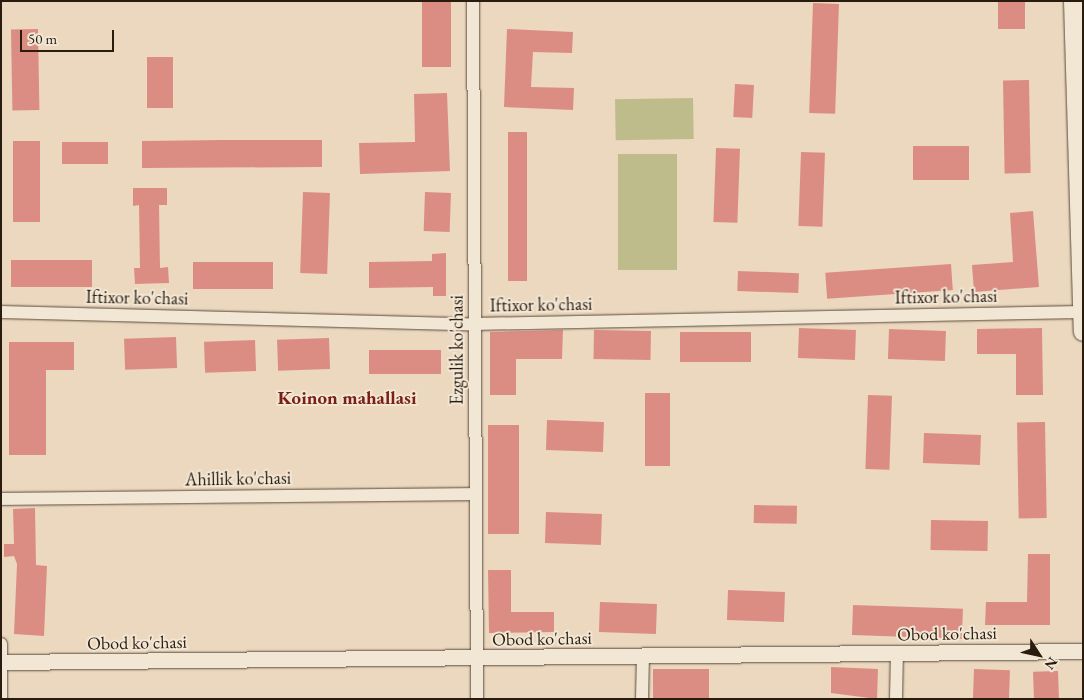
<!DOCTYPE html>
<html>
<head>
<meta charset="utf-8">
<style>
  body { margin:0 }
  #map { position:relative; width:1084px; height:700px; overflow:hidden; background:#ebd8bf; font-family:"EB Garamond",serif }
  div>[style] { position:absolute }
  [style*='--x'] { left:calc(var(--x)*1px); top:calc(var(--y)*1px); width:calc(var(--w)*1px); rotate:calc(var(--a)*1deg) }
  .green>* { inset:0; background:#bfbc8c; transform-origin:0 0 }
  .building>* { inset:0; background:#dc8d83; transform-origin:0 0 }
  .roads { filter:drop-shadow(0 0 1px #5a4a3a) drop-shadow(0 0 1px #5a4a3a) }
  .minor>* { height:12px; margin:-6px; padding:0 6px; transform-origin:6px; border-radius:6px; background:#f2e6d5 }
  .tertiary>* { height:15px; margin:-7.5px; padding:0 7.5px; transform-origin:7.5px; border-radius:7.5px; background:#f2e6d5 }
  .secondary>* { height:18px; margin:-9px; padding:0 9px; transform-origin:9px; border-radius:9px; background:#f2e6d5 }
  span { translate:-50% -50%; white-space:nowrap; text-align:center; line-height:1.15; -webkit-text-stroke:4px #f2e6d5; paint-order:stroke }
  .street-label { font-size:18px; color:#291b0d }
  .neighbourhood-label { font-size:19px; color:#7a1f14; font-weight:700 }
  .frame { position:absolute; inset:0; border:2px solid #291b0d; pointer-events:none }
  .north { position:absolute; left:1014px; top:630px; width:50px; height:50px; -webkit-text-stroke:4px #f2e6d5; paint-order:stroke; rotate:125deg; font-size:14px; font-weight:700; line-height:20px; text-align:center; color:#291b0d }
  .north::after { content:''; display:block; margin:auto; width:18px; height:22px; background:#291b0d; clip-path:polygon(50% 0,100% 100%,50% 72%,0 100%) }
  .scale { position:absolute; left:20px; top:30px; width:94px; height:22px; box-sizing:border-box; border:2px solid #291b0d; border-top:0; padding-left:6px; font-size:15px; line-height:18px; white-space:nowrap; color:#291b0d; -webkit-text-stroke:4px #f2e6d5; paint-order:stroke }
</style>
</head>
<body>
<div id="map">
  <div class="green">
    <div style="left:693px;top:98px;width:41px;height:78px;rotate:89deg"></div>
    <div style="left:618px;top:154px;width:59px;height:116px"></div>
  </div>
  <div class="building">
    <div style="left:422px;top:1px;width:29px;height:66px"></div>
    <div style="left:998px;top:1px;width:27px;height:28px"></div>
    <div style="left:813px;top:3px;width:26px;height:110px;rotate:2deg"></div>
    <div style="left:38px;top:29px;width:81px;height:27px;rotate:89deg"></div>
    <div style="clip-path:polygon(507px 29px,573px 32px,572px 53px,533px 52px,531px 87px,574px 88px,573px 110px,504px 107px)"></div>
    <div style="left:147px;top:57px;width:26px;height:51px"></div>
    <div style="left:1029px;top:80px;width:93px;height:26px;rotate:89deg"></div>
    <div style="left:735px;top:84px;width:19px;height:33px;rotate:3deg"></div>
    <div style="clip-path:polygon(447px 93px,450px 171px,360px 174px,359px 143px,415px 142px,414px 94px)"></div>
    <div style="left:508px;top:132px;width:19px;height:149px"></div>
    <div style="clip-path:polygon(223px 140px,322px 140px,322px 167px,142px 168px,142px 141px)"></div>
    <div style="left:13px;top:141px;width:27px;height:81px"></div>
    <div style="left:108px;top:142px;width:22px;height:46px;rotate:90deg"></div>
    <div style="left:913px;top:146px;width:56px;height:34px"></div>
    <div style="left:716px;top:148px;width:24px;height:74px;rotate:2deg"></div>
    <div style="left:801px;top:152px;width:24px;height:74px;rotate:2deg"></div>
    <div style="clip-path:polygon(133px 188px,167px 188px,167px 205px,159px 205px,160px 268px,168px 267px,169px 283px,135px 284px,134px 268px,140px 268px,139px 205px,133px 206px)"></div>
    <div style="left:303px;top:192px;width:27px;height:81px;rotate:2deg"></div>
    <div style="left:425px;top:192px;width:26px;height:39px;rotate:2deg"></div>
    <div style="clip-path:polygon(1033px 211px,1039px 287px,974px 292px,972px 265px,1013px 262px,1010px 213px)"></div>
    <div style="clip-path:polygon(446px 253px,446px 296px,433px 296px,433px 287px,369px 288px,369px 262px,432px 261px,432px 254px)"></div>
    <div style="left:92px;top:260px;width:27px;height:81px;rotate:90deg"></div>
    <div style="left:193px;top:262px;width:80px;height:27px"></div>
    <div style="left:951px;top:264px;width:26px;height:126px;rotate:86deg"></div>
    <div style="left:738px;top:271px;width:61px;height:20px;rotate:2deg"></div>
    <div style="left:799px;top:328px;width:57px;height:30px;rotate:2deg"></div>
    <div style="clip-path:polygon(1042px 328px,1043px 395px,1016px 395px,1016px 354px,977px 354px,977px 329px)"></div>
    <div style="left:889px;top:329px;width:57px;height:30px;rotate:2deg"></div>
    <div style="clip-path:polygon(563px 330px,562px 359px,516px 359px,516px 395px,490px 395px,490px 332px)"></div>
    <div style="left:594px;top:330px;width:57px;height:29px;rotate:1deg"></div>
    <div style="left:680px;top:332px;width:71px;height:30px"></div>
    <div style="left:176px;top:337px;width:31px;height:52px;rotate:88deg"></div>
    <div style="left:329px;top:338px;width:31px;height:52px;rotate:88deg"></div>
    <div style="left:255px;top:340px;width:31px;height:51px;rotate:88deg"></div>
    <div style="clip-path:polygon(9px 342px,74px 342px,74px 370px,46px 370px,46px 455px,9px 455px)"></div>
    <div style="left:441px;top:350px;width:24px;height:72px;rotate:90deg"></div>
    <div style="left:645px;top:393px;width:25px;height:73px"></div>
    <div style="left:868px;top:395px;width:24px;height:74px;rotate:2deg"></div>
    <div style="left:547px;top:420px;width:57px;height:30px;rotate:2deg"></div>
    <div style="left:1045px;top:422px;width:96px;height:28px;rotate:89deg"></div>
    <div style="left:488px;top:425px;width:31px;height:109px"></div>
    <div style="left:924px;top:433px;width:57px;height:30px;rotate:2deg"></div>
    <div style="left:754px;top:505px;width:43px;height:18px;rotate:1deg"></div>
    <div style="clip-path:polygon(35px 508px,36px 565px,47px 566px,44px 636px,14px 634px,17px 564px,14px 556px,4px 557px,4px 544px,14px 544px,13px 509px)"></div>
    <div style="left:546px;top:512px;width:56px;height:31px;rotate:2deg"></div>
    <div style="left:931px;top:520px;width:57px;height:30px;rotate:1deg"></div>
    <div style="clip-path:polygon(1028px 554px,1050px 554px,1050px 625px,985px 625px,986px 602px,1027px 602px)"></div>
    <div style="clip-path:polygon(488px 570px,511px 570px,511px 612px,554px 612px,554px 632px,489px 633px)"></div>
    <div style="left:728px;top:590px;width:57px;height:30px;rotate:2deg"></div>
    <div style="left:600px;top:602px;width:57px;height:30px;rotate:2deg"></div>
    <div style="left:853px;top:605px;width:110px;height:30px;rotate:2deg"></div>
    <div style="clip-path:polygon(831px 667px,878px 669px,877px 699px,831px 693px)"></div>
    <div style="left:653px;top:669px;width:56px;height:30px"></div>
    <div style="left:974px;top:669px;width:36px;height:30px;rotate:2deg"></div>
    <div style="left:1058px;top:671px;width:28px;height:25px;rotate:88deg"></div>
  </div>
  <div class="roads">
    <div class="minor">
      <div style="--x:473;--y:1;--w:698;--a:89.67"></div>
      <div style="--x:1;--y:312;--w:473;--a:1.5"></div>
      <div style="--x:474;--y:324;--w:608;--a:-1.13"></div>
      <div style="--x:1;--y:499;--w:475;--a:-0.6"></div>
      <div style="--x:1;--y:644;--w:55;--a:90"></div>
      <div style="--x:642;--y:699;--w:43;--a:-88.7"></div>
      <div style="--x:896;--y:699;--w:46;--a:-88.8"></div>
    </div>
    <div class="tertiary">
      <div style="--x:1;--y:662;--w:1082;--a:-0.58"></div>
    </div>
    <div class="secondary">
      <div style="--x:1073;--y:1;--w:331;--a:88.3"></div>
    </div>
  </div>
  <div class="street-label">
    <span style="left:946px;top:297px;rotate:-1deg">Iftixor ko'chasi</span>
    <span style="left:137px;top:298px;rotate:1deg">Iftixor ko'chasi</span>
    <span style="left:541px;top:305px;rotate:-1deg">Iftixor ko'chasi</span>
    <span style="left:457px;top:350px;rotate:-90deg">Ezgulik ko'chasi</span>
    <span style="left:238px;top:479px;rotate:-1deg">Ahillik ko'chasi</span>
    <span style="left:947px;top:634px;rotate:-1deg">Obod ko'chasi</span>
    <span style="left:542px;top:639px;rotate:-1deg">Obod ko'chasi</span>
    <span style="left:137px;top:643px;rotate:-1deg">Obod ko'chasi</span>
  </div>
  <div class="neighbourhood-label">
    <span style="left:347px;top:398px">Koinon mahallasi</span>
  </div>
  <div class="frame"></div>
  <div class="north">N</div>
  <div class="scale">50 m</div>
</div>
</body>
</html>
